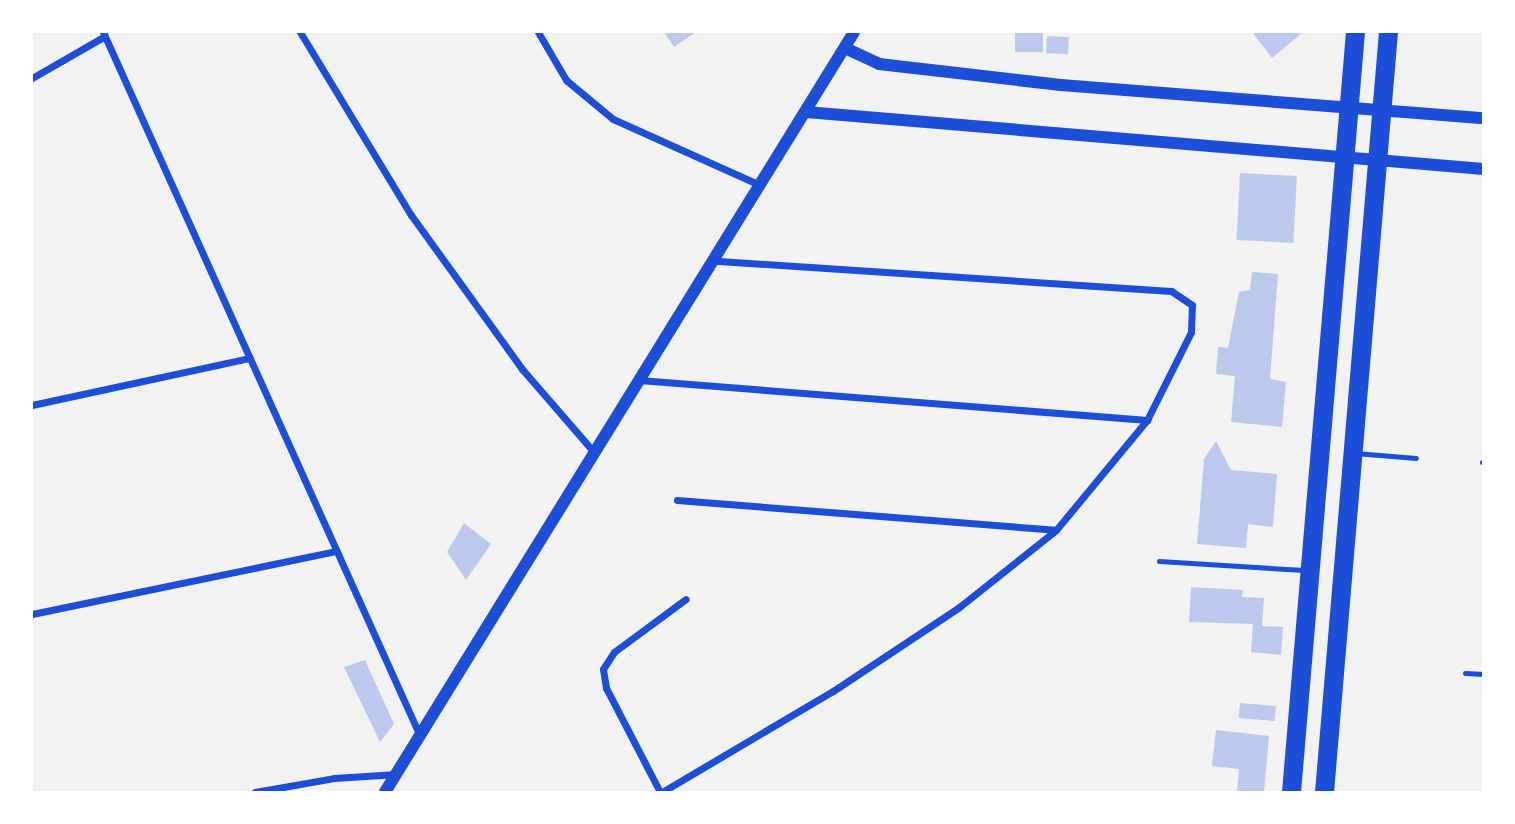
<!DOCTYPE html>
<html>
<head>
<meta charset="utf-8">
<style>
  body { margin:0 }
  #map { position:relative; width:1515px; height:824px; overflow:hidden; background:#f2f2f2; font-family:"Fira Sans Condensed",sans-serif }
  div>[style] { position:absolute }
  [style*='--x'] { left:calc(var(--x)*1px); top:calc(var(--y)*1px); width:calc(var(--w)*1px); rotate:calc(var(--a)*1deg) }
  .building>* { inset:0; background:#bdc9ec; transform-origin:0 0 }
  .service>* { height:5px; margin:-2.5px; padding:0 2.5px; transform-origin:2.5px; border-radius:2.5px; background:#1d4ed8 }
  .minor>* { height:7px; margin:-3.5px; padding:0 3.5px; transform-origin:3.5px; border-radius:3.5px; background:#1d4ed8 }
  .tertiary>* { height:12px; margin:-6px; padding:0 6px; transform-origin:6px; border-radius:6px; background:#1d4ed8 }
  .trunk>* { height:19px; margin:-9.5px; padding:0 9.5px; transform-origin:9.5px; border-radius:9.5px; background:#1d4ed8 }
  span { translate:-50% -50%; white-space:nowrap; text-align:center; line-height:1.15; -webkit-text-stroke:6px #fff; paint-order:stroke }
  .frame { position:absolute; inset:0; border:33px solid #fff; pointer-events:none }
</style>
</head>
<body>
<div id="map">
  <div class="building">
    <div style="clip-path:polygon(664px 32px,696px 32px,674px 47px)"></div>
    <div style="left:1015px;top:32px;width:28px;height:20px"></div>
    <div style="clip-path:polygon(1252px 32px,1300px 32px,1302px 33px,1272px 58px)"></div>
    <div style="left:1047px;top:36px;width:22px;height:17px;rotate:3deg"></div>
    <div style="left:1240px;top:173px;width:57px;height:67px;rotate:3deg"></div>
    <div style="clip-path:polygon(1252px 272px,1278px 274px,1270px 379px,1286px 382px,1282px 427px,1231px 422px,1235px 376px,1216px 374px,1218px 347px,1228px 348px,1239px 292px,1250px 290px)"></div>
    <div style="clip-path:polygon(1216px 441px,1231px 470px,1277px 474px,1273px 527px,1248px 524px,1246px 548px,1197px 544px,1204px 459px)"></div>
    <div style="clip-path:polygon(464px 523px,491px 544px,466px 580px,447px 552px)"></div>
    <div style="clip-path:polygon(1191px 587px,1243px 590px,1242px 597px,1264px 598px,1262px 626px,1283px 627px,1281px 655px,1251px 652px,1253px 624px,1189px 622px)"></div>
    <div style="clip-path:polygon(365px 660px,394px 724px,380px 742px,344px 667px)"></div>
    <div style="left:1240px;top:703px;width:36px;height:15px;rotate:5deg"></div>
    <div style="clip-path:polygon(1216px 730px,1269px 736px,1264px 792px,1237px 792px,1239px 769px,1212px 766px)"></div>
  </div>
  <div class="service">
    <div style="--x:1355;--y:453;--w:61;--a:4.7"></div>
    <div style="--x:1482;--y:462;--w:2;--a:0"></div>
    <div style="--x:1159;--y:561;--w:145;--a:3.6"></div>
    <div style="--x:1465;--y:673;--w:19;--a:3"></div>
  </div>
  <div class="minor">
    <div style="--x:103;--y:32;--w:772;--a:65.76"></div>
    <div style="--x:300;--y:32;--w:214;--a:58.8"></div>
    <div style="--x:411;--y:215;--w:190;--a:54.2"></div>
    <div style="--x:522;--y:369;--w:108;--a:49.1"></div>
    <div style="--x:538;--y:32;--w:56;--a:59.7"></div>
    <div style="--x:566;--y:80;--w:61;--a:39.7"></div>
    <div style="--x:613;--y:119;--w:161;--a:24.2"></div>
    <div style="--x:32;--y:78;--w:84;--a:-29.9"></div>
    <div style="--x:639;--y:380;--w:510;--a:4.5"></div>
    <div style="--x:32;--y:405;--w:223;--a:-12.2"></div>
    <div style="--x:677;--y:500;--w:379;--a:4.5"></div>
    <div style="--x:32;--y:614;--w:311;--a:-11.7"></div>
    <div style="--x:255;--y:792;--w:80;--a:-10"></div>
    <div style="--x:334;--y:778;--w:63;--a:-3.6"></div>
    <div style="--x:660;--y:792;--w:117;--a:-117.4"></div>
    <div style="--x:606;--y:688;--w:19;--a:-99"></div>
    <div style="--x:603;--y:669;--w:20;--a:-57"></div>
    <div style="--x:614;--y:652;--w:89;--a:-36.4"></div>
    <div style="--x:662;--y:792;--w:199;--a:-30.6"></div>
    <div style="--x:833;--y:691;--w:150;--a:-33.6"></div>
    <div style="--x:958;--y:608;--w:125;--a:-38.5"></div>
    <div style="--x:1056;--y:530;--w:143;--a:-50.4"></div>
    <div style="--x:1147;--y:420;--w:98;--a:-63.4"></div>
    <div style="--x:1191;--y:332;--w:27;--a:-88"></div>
    <div style="--x:1192;--y:305;--w:25;--a:-146"></div>
    <div style="--x:1171;--y:291;--w:457;--a:-176.2"></div>
  </div>
  <div class="tertiary">
    <div style="--x:845;--y:48;--w:38;--a:25"></div>
    <div style="--x:879;--y:64;--w:183;--a:6.6"></div>
    <div style="--x:1061;--y:85;--w:424;--a:4.5"></div>
    <div style="--x:806;--y:112;--w:680;--a:4.81"></div>
    <div style="--x:385;--y:792;--w:893;--a:-58.32"></div>
  </div>
  <div class="trunk">
    <div style="--x:1291;--y:792;--w:763;--a:-85.19"></div>
    <div style="--x:1324;--y:792;--w:763;--a:-85.19"></div>
  </div>
  <div class="frame"></div>
</div>
</body>
</html>
